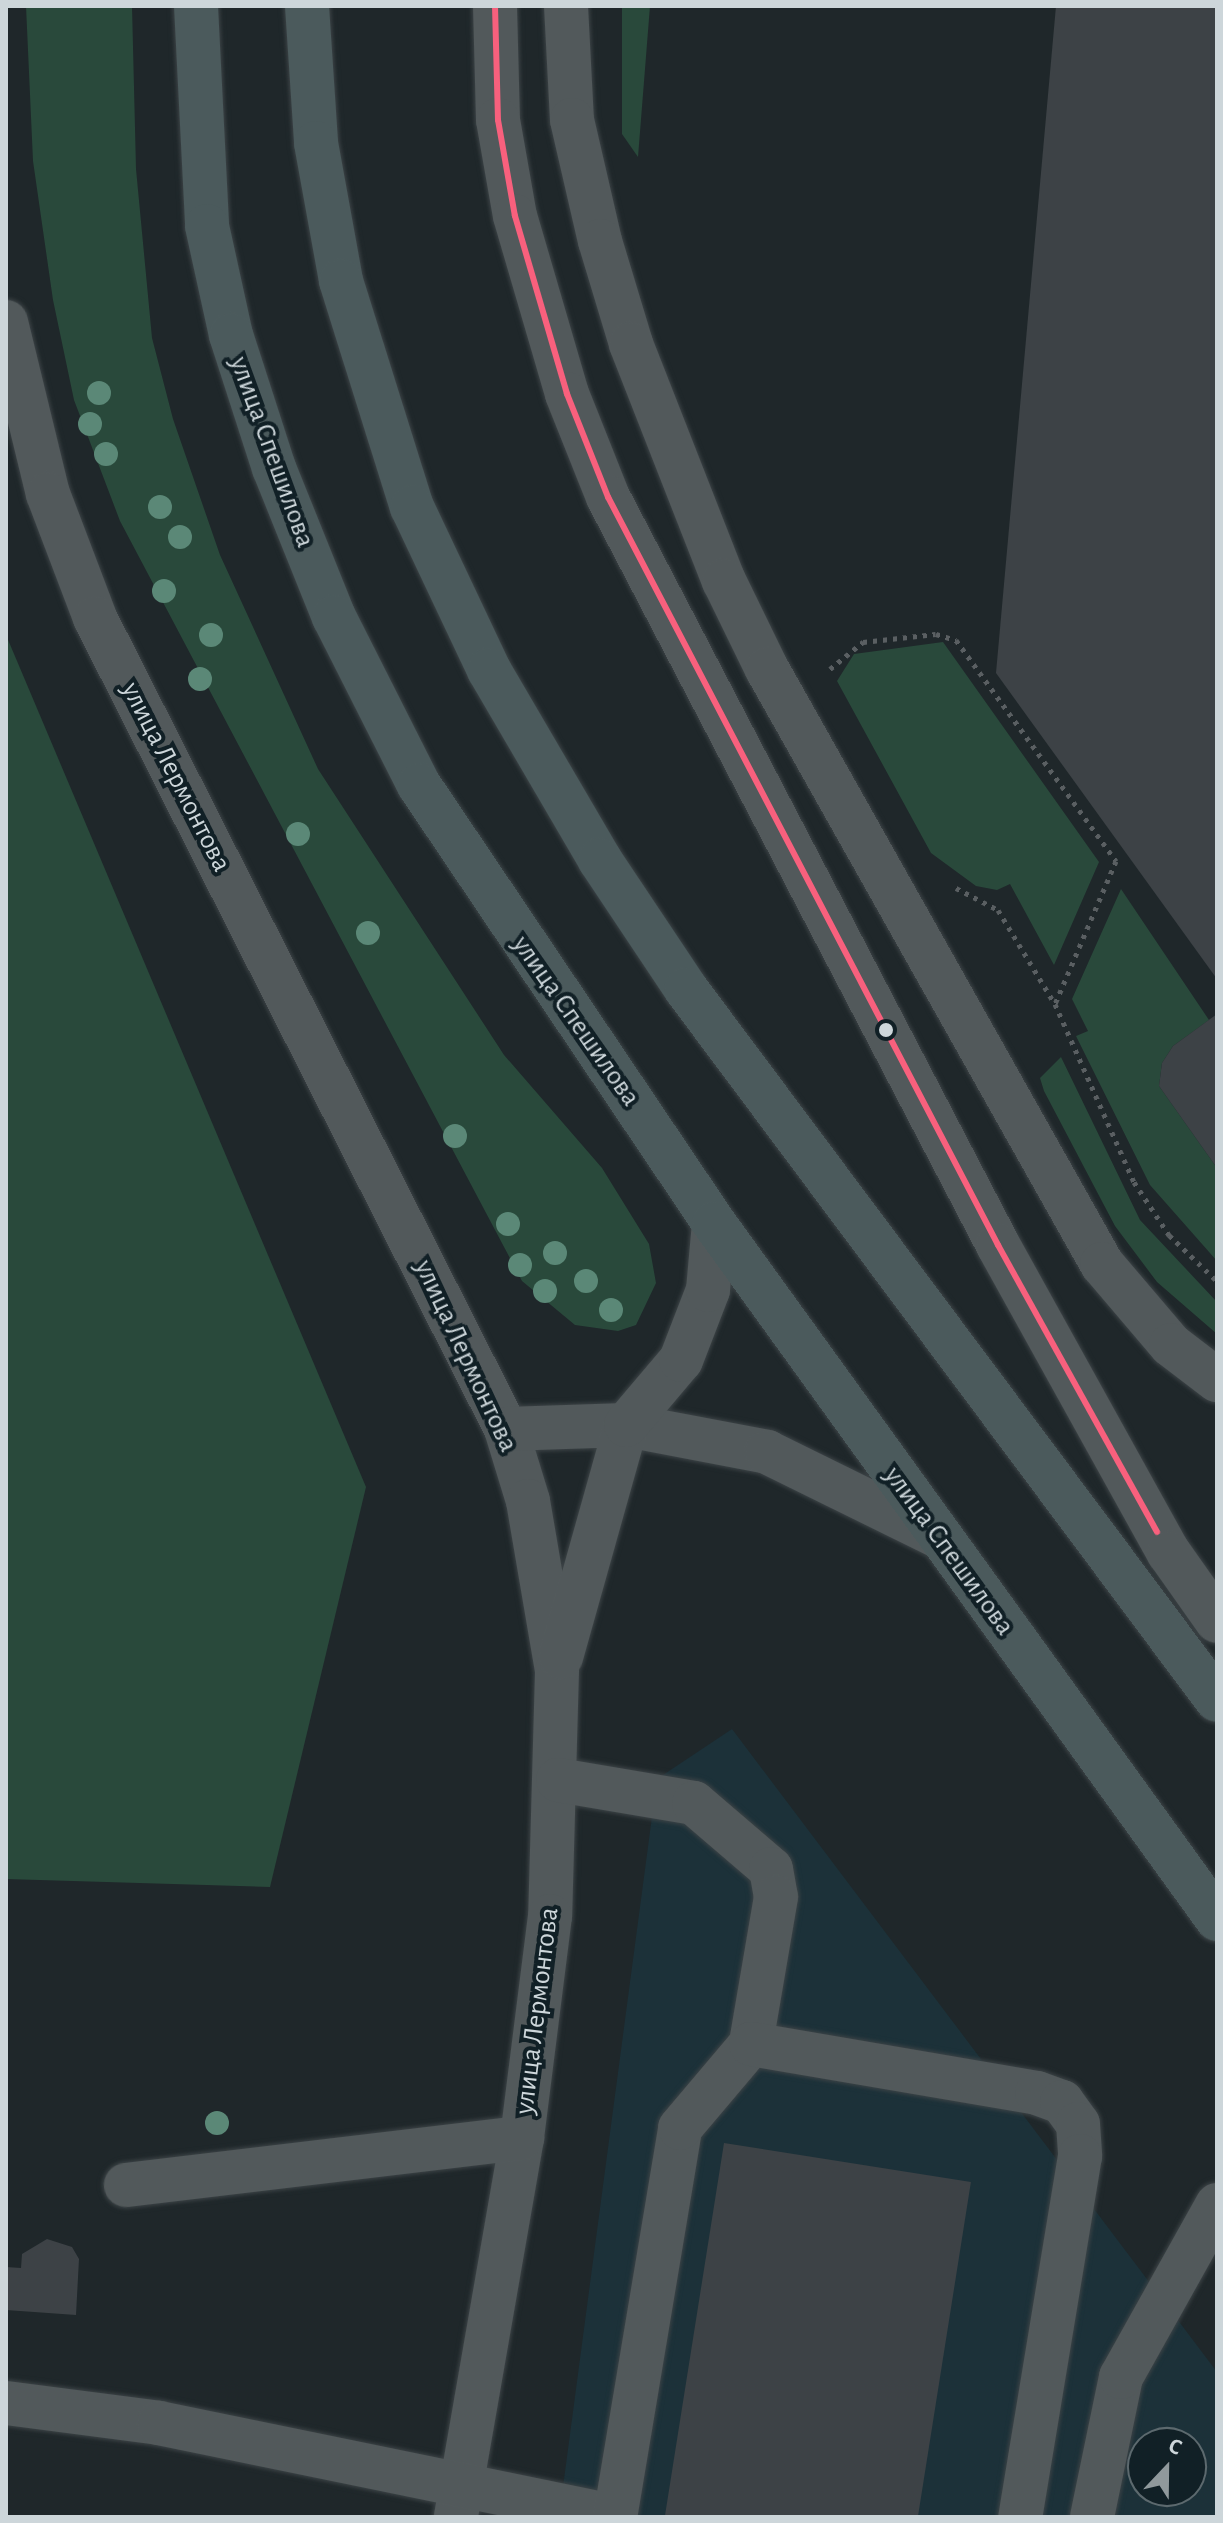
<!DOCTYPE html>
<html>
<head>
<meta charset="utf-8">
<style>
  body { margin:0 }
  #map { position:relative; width:1223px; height:2523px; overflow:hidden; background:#1f272a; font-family:"Alegreya Sans",sans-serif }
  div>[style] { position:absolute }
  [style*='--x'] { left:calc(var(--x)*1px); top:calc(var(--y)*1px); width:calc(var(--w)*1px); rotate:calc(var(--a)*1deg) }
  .built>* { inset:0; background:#1c3139 }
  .green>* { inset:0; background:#29493b }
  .building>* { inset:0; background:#3d4246; transform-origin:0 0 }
  .path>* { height:5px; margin-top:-2.5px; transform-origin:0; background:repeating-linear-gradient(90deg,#5a5f62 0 4px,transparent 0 10px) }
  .roads { filter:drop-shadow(0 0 2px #3c4346) drop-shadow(0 0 2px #3c4346) }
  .minor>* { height:44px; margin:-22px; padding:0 22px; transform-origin:22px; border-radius:22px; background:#52595b }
  .major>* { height:44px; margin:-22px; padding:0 22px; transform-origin:22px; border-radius:22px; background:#4b5a5c }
  .bus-1>* { height:6px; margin:-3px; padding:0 3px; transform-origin:3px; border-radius:3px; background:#f8607d }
  .trees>* { width:24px; height:24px; margin:-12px; border-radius:50%; background:#5b8877 }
  .dots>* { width:22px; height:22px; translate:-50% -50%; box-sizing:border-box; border:4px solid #112026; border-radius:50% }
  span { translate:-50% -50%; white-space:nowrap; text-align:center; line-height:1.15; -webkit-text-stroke:8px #112026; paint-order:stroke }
  .street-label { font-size:28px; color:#cdd6da }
  .frame { position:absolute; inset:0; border:8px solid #cdd6da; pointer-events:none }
  .north { position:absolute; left:1127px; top:2427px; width:80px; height:80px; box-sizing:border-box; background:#112026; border:2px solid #5c696e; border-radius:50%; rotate:22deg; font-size:22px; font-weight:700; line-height:32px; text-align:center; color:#cdd6da }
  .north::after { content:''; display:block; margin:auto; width:28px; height:36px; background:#90999c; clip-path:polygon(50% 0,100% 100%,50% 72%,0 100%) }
</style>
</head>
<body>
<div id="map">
  <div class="built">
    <div style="clip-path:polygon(evenodd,732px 1729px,1217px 2372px,1217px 2517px,559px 2517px,657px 1779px,732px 1729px,1143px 2443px,1191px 2443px,1191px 2491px,1143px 2491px,1143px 2443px)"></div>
  </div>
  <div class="green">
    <div style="clip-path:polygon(26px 6px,132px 6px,136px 169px,152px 338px,173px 419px,220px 555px,318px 769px,504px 1055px,602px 1168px,649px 1244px,656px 1283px,636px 1325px,618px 1331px,575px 1325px,522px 1281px,120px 521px,74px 400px,53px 300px,33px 161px)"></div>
    <div style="clip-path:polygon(622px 6px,650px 6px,638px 157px,622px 134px)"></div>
    <div style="clip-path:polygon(6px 635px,366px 1487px,270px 1887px,6px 1879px)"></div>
    <div style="clip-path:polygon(943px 642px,1099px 862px,1054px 965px,1010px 884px,997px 890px,976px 886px,931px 853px,837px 681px,854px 654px)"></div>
    <div style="clip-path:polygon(1121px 889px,1209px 1020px,1173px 1046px,1162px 1063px,1159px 1086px,1217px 1168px,1217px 1261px,1150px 1185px,1076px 1036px,1088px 1031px,1072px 999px)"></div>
    <div style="clip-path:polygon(1061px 1057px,1140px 1220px,1217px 1302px,1217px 1334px,1157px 1282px,1115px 1226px,1044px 1091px,1040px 1078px)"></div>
  </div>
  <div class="building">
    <div style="clip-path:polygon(1056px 6px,1217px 6px,1217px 979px,996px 673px)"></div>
    <div style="clip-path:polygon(1217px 1014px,1217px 1168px,1159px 1086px,1162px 1063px,1173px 1046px)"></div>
    <div style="left:724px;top:2143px;width:250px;height:379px;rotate:9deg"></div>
    <div style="clip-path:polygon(47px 2239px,72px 2247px,79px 2259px,76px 2315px,6px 2310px,6px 2267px,21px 2268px,22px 2254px)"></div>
  </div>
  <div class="path">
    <div style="--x:830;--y:669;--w:43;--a:-39.3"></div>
    <div style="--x:863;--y:642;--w:73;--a:-6.3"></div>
    <div style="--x:936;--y:634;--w:21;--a:17"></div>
    <div style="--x:956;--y:640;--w:273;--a:54.1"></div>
    <div style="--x:1116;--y:861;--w:155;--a:113.1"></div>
    <div style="--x:956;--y:888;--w:47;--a:27.6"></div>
    <div style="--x:998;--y:910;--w:110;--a:58.8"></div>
    <div style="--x:1055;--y:1004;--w:195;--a:66.1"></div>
    <div style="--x:1134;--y:1182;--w:64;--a:56.6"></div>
    <div style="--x:1169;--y:1235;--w:66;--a:43.8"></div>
  </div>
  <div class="roads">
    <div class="minor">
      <div style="--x:495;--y:6;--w:114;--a:88.5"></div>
      <div style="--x:498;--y:120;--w:97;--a:80"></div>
      <div style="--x:515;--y:216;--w:185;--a:73.7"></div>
      <div style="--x:567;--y:394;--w:111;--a:68.3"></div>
      <div style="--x:608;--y:497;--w:844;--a:62.46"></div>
      <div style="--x:998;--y:1245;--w:352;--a:61"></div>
      <div style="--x:1169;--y:1553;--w:83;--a:54.8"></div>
      <div style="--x:566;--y:6;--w:114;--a:87"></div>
      <div style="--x:572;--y:120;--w:124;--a:77"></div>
      <div style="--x:600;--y:241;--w:108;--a:73.2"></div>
      <div style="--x:631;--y:344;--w:255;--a:68.6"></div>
      <div style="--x:724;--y:581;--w:98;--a:64"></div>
      <div style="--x:767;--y:669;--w:683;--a:60.62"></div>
      <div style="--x:1102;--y:1264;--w:106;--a:49.6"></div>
      <div style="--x:1171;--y:1345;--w:58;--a:37.3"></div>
      <div style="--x:6;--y:322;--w:177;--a:76.3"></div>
      <div style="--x:48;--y:494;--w:133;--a:69.2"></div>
      <div style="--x:95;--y:618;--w:909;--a:63.12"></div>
      <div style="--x:506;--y:1429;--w:75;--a:73"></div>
      <div style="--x:528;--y:1501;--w:172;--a:80.3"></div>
      <div style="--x:557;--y:1671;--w:245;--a:91.6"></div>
      <div style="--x:550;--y:1916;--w:224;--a:97.2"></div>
      <div style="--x:522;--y:2138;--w:385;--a:99.9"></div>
      <div style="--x:506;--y:1429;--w:120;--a:-1.9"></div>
      <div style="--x:626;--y:1425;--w:144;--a:10.8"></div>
      <div style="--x:767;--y:1452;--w:191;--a:26.2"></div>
      <div style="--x:561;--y:1657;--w:241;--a:-74.3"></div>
      <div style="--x:626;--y:1425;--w:85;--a:-49.8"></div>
      <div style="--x:681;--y:1360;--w:75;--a:-68.9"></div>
      <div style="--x:708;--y:1290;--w:67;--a:-84.9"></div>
      <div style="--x:558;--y:1780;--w:138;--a:9.6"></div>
      <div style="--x:694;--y:1803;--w:101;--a:40.6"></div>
      <div style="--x:771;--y:1869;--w:28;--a:80"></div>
      <div style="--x:776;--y:1897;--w:149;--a:99.7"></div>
      <div style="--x:126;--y:2185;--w:399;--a:-6.8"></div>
      <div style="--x:6;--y:2403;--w:154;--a:7.4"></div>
      <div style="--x:159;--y:2423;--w:466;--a:11.6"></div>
      <div style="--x:616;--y:2512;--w:389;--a:-80.5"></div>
      <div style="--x:680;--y:2128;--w:110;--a:-49.8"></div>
      <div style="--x:751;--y:2044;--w:290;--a:9.7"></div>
      <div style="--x:1037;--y:2093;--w:27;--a:20"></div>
      <div style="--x:1062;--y:2102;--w:27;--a:54"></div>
      <div style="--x:1078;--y:2124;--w:32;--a:86"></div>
      <div style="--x:1080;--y:2156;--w:366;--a:99.4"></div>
      <div style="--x:1092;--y:2517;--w:143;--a:-78.3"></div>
      <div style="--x:1121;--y:2377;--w:197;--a:-60.8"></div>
    </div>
    <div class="major">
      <div style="--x:196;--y:6;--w:220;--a:87.1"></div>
      <div style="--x:207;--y:226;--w:112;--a:77.6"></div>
      <div style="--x:231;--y:335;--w:140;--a:72.1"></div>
      <div style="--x:274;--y:468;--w:161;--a:68.1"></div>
      <div style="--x:334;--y:617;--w:188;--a:63.2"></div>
      <div style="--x:419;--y:785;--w:528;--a:56.04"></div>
      <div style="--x:714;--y:1223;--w:859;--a:54.14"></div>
      <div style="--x:307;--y:6;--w:137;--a:86.2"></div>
      <div style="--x:316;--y:143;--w:140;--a:79.7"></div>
      <div style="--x:341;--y:281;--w:237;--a:72.6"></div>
      <div style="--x:412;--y:507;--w:180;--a:64.7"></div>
      <div style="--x:489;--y:670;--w:220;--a:59.7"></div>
      <div style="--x:600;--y:860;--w:155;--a:56.3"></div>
      <div style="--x:686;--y:989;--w:887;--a:53.25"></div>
    </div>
  </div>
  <div class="bus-1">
    <div style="--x:495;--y:6;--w:114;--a:88.5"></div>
    <div style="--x:498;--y:120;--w:97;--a:80"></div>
    <div style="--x:515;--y:216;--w:185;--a:73.7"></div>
    <div style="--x:567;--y:394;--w:111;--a:68.3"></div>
    <div style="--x:608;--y:497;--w:844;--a:62.46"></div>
    <div style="--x:998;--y:1245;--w:328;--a:61"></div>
  </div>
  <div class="trees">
    <div style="left:99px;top:393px"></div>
    <div style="left:90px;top:424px"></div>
    <div style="left:106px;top:454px"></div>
    <div style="left:160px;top:507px"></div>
    <div style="left:180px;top:537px"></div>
    <div style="left:164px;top:591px"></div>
    <div style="left:211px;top:635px"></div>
    <div style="left:200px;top:679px"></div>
    <div style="left:298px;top:834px"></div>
    <div style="left:368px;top:933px"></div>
    <div style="left:455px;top:1136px"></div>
    <div style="left:508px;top:1224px"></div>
    <div style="left:555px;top:1253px"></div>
    <div style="left:520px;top:1265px"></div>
    <div style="left:586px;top:1281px"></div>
    <div style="left:545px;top:1291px"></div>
    <div style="left:611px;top:1310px"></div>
    <div style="left:217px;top:2123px"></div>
  </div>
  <div class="dots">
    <div style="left:886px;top:1030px;background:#cdd6da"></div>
  </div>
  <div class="street-label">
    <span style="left:272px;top:452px;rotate:70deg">улица Спешилова</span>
    <span style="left:176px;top:777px;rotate:63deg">улица Лермонтова</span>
    <span style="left:576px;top:1021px;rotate:55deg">улица Спешилова</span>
    <span style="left:466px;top:1356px;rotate:65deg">улица Лермонтова</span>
    <span style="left:949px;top:1551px;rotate:54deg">улица Спешилова</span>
    <span style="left:537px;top:2011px;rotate:-83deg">улица Лермонтова</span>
  </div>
  <div class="frame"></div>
  <div class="north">С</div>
</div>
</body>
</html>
